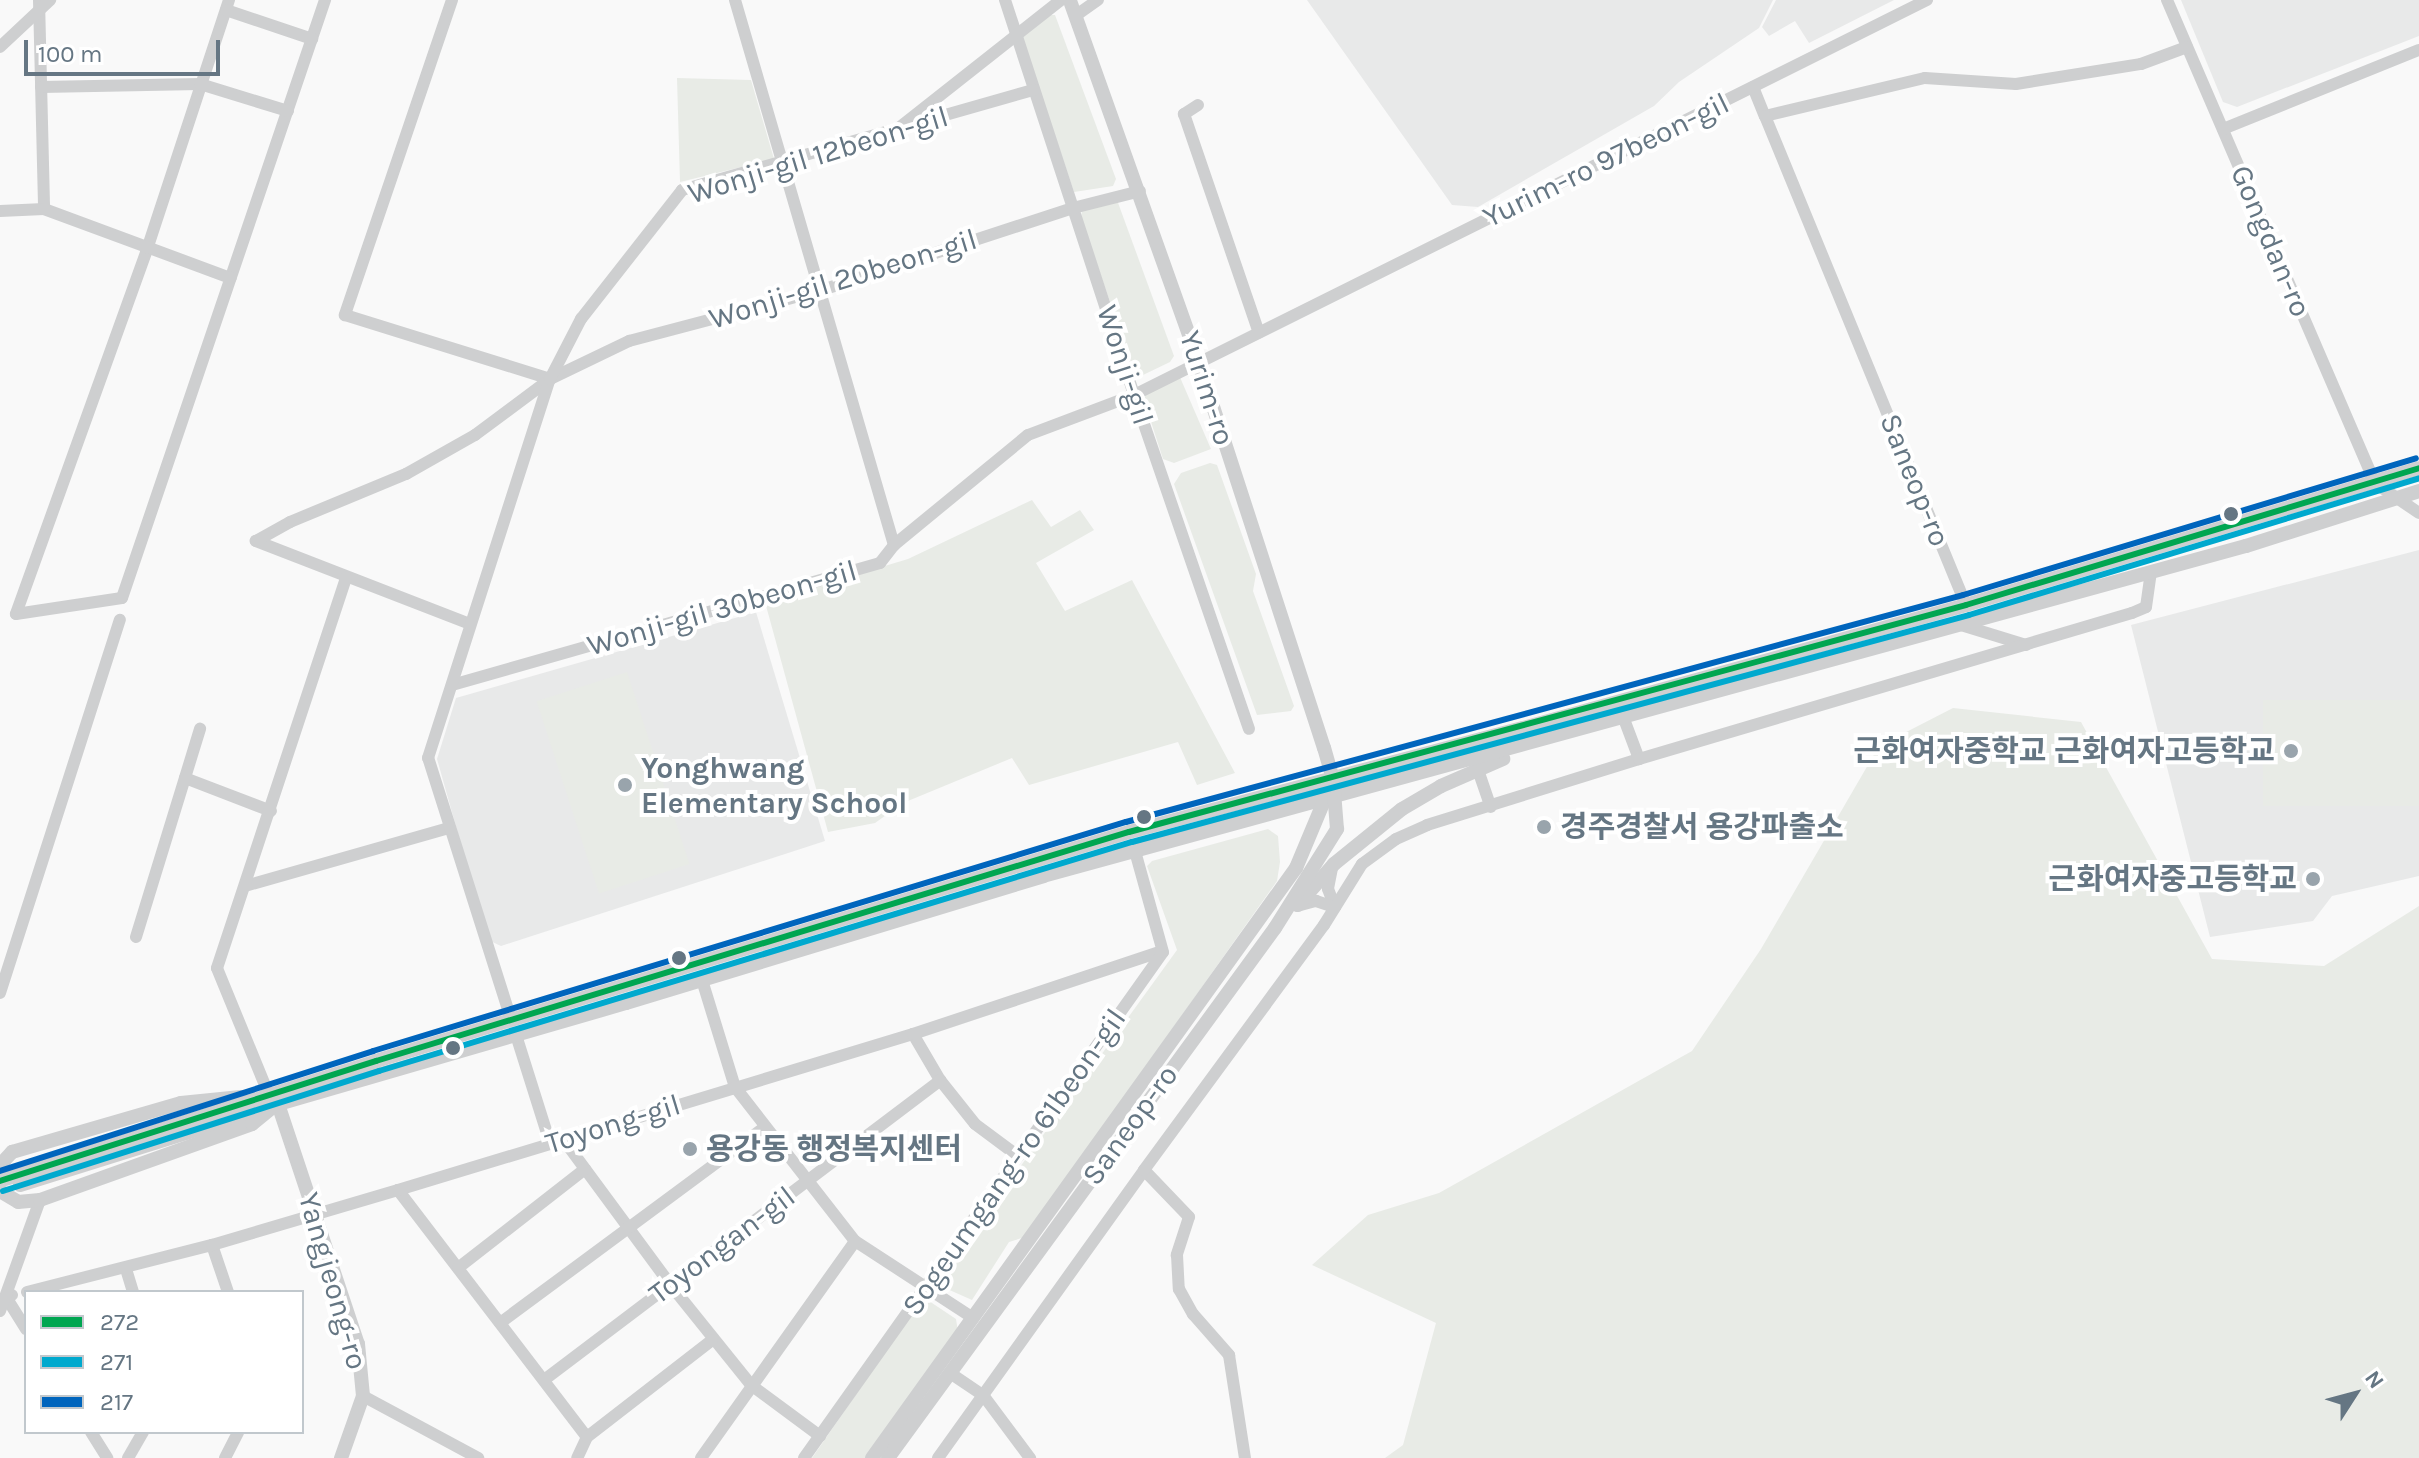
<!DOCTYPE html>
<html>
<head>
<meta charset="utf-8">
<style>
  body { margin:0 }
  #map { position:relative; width:2419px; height:1458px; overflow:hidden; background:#f9f9f9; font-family:Karla,"Noto Sans KR",sans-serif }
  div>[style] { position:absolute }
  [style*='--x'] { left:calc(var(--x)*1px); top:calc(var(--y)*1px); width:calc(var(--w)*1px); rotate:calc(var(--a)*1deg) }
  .built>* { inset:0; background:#e8e9e9 }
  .green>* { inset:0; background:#e8ebe6; transform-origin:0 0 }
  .minor>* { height:12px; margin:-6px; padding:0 6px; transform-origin:6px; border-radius:6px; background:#cecfd0 }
  .tertiary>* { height:14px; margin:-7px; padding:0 7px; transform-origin:7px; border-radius:7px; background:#cecfd0 }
  .bus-1>* { height:6px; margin:-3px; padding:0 3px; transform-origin:3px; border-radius:3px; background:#00a651 }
  .bus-2>* { height:6px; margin:-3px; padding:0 3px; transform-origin:3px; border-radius:3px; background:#00a9ce }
  .bus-3>* { height:6px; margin:-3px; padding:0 3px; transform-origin:3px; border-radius:3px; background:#0065bd }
  .dots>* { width:22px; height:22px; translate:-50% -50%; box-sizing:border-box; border:4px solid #fff; border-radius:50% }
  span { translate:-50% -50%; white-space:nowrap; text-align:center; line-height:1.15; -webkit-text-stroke:8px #fff; paint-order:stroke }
  .street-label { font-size:30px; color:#657683 }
  .poi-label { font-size:30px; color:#657683; font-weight:700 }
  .right { translate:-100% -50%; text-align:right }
  .left { translate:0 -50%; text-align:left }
  .legend { position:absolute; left:24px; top:1290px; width:280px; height:144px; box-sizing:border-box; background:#fff; border:2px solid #c1c8cd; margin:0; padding:10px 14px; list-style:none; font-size:24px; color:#657683 }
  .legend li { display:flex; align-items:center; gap:16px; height:40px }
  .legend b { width:40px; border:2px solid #c1c8cd }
  .north { position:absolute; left:2315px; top:1354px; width:80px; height:80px; -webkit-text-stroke:6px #fff; paint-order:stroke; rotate:54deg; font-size:22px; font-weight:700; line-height:32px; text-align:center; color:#657683 }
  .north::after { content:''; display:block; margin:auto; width:28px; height:36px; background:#657683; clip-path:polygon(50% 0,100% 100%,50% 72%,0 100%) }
  .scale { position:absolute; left:24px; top:40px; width:196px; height:36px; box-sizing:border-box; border:4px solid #657683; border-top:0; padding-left:10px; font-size:24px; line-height:28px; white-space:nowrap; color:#657683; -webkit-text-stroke:6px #fff; paint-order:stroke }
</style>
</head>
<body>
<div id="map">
  <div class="built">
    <div style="clip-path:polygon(1307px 0,1773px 0,1759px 28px,1679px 82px,1654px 106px,1478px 207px,1452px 205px)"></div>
    <div style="clip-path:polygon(1776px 0,1894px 0,1809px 43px,1795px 21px,1769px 36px,1762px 27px)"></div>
    <div style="clip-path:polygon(2181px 0,2419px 0,2419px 36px,2237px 107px,2223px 102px)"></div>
    <div style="clip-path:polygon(2419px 550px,2419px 876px,2332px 896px,2313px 921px,2210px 937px,2131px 625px)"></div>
    <div style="clip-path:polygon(756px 612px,825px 841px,501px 946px,488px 940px,437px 759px,456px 698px)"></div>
  </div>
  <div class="green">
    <div style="clip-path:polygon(1051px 15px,1055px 15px,1116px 179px,1113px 186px,1074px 192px,1021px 35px)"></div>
    <div style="clip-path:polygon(677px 78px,751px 80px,774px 159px,680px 182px)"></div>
    <div style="clip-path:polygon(1117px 200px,1174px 356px,1170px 362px,1143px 375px,1134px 371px,1081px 218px,1082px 211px)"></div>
    <div style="clip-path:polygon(1179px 375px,1211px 449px,1174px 463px,1163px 459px,1144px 400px,1146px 392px)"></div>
    <div style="clip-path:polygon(1210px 463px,1217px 465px,1256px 574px,1253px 591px,1294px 706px,1291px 711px,1257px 715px,1174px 484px,1181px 473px)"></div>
    <div style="clip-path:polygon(1032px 500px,1051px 527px,1080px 510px,1094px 530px,1036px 563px,1065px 611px,1132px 580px,1235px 773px,1197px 785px,1178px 742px,1029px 785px,1012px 758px,903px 803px,875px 823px,828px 832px,765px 602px,908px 559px)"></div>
    <div style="left:627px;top:672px;width:202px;height:95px;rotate:72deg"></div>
    <div style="left:2419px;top:700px;width:106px;height:156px;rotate:90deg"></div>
    <div style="clip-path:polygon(1953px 708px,2081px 722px,2212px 959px,2324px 966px,2419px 906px,2419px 1458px,1385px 1458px,1403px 1445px,1436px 1323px,1312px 1265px,1368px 1215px,1439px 1193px,1692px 1051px,1761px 949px,1879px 746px)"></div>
    <div style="clip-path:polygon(1268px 829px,1278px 836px,1280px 862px,1277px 881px,1025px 1237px,1009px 1242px,972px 1300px,945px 1288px,941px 1276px,1177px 950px,1147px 866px,1152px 861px)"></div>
    <div style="clip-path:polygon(929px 1301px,956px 1319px,958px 1332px,868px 1458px,812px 1458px,919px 1303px)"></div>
  </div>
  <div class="minor">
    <div style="--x:39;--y:0;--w:209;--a:88.6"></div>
    <div style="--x:229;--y:0;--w:260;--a:108.2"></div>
    <div style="--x:148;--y:247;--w:390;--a:109.8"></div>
    <div style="--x:16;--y:614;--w:107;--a:-8.6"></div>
    <div style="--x:122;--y:598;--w:632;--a:-71.25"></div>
    <div style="--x:452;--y:0;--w:333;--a:108.8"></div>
    <div style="--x:345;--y:315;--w:215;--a:17.3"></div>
    <div style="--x:735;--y:0;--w:568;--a:73.74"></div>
    <div style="--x:1005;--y:0;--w:416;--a:71.9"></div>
    <div style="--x:1134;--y:395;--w:353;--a:71"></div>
    <div style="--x:2167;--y:0;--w:526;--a:66.7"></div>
    <div style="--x:2375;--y:483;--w:53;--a:34.3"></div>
    <div style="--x:226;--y:10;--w:91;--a:18.6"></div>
    <div style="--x:1075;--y:16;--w:28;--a:-35"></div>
    <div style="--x:0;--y:47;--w:69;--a:-43.2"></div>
    <div style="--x:41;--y:87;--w:159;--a:-1.1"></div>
    <div style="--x:200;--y:84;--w:92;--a:17.1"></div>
    <div style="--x:1753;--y:87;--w:31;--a:68"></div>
    <div style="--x:1765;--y:116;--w:164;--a:-13.4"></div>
    <div style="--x:1925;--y:78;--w:91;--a:3.8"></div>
    <div style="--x:2016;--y:84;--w:127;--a:-9.1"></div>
    <div style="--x:2141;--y:64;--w:49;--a:-20.3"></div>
    <div style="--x:1198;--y:105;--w:17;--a:147"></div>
    <div style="--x:1184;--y:114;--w:231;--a:71.1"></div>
    <div style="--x:1765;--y:116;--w:529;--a:67.66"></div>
    <div style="--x:900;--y:127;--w:205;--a:-38.3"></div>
    <div style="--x:2223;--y:129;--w:211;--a:-22"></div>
    <div style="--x:0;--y:211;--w:44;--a:-2.6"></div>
    <div style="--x:44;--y:209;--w:199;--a:20.3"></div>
    <div style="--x:470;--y:624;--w:230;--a:-158.8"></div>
    <div style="--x:256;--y:541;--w:39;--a:-29"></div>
    <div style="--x:290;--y:522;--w:126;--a:-22.5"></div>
    <div style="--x:406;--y:474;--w:79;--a:-29.5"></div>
    <div style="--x:475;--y:435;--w:94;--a:-36.7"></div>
    <div style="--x:550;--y:379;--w:88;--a:-25.7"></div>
    <div style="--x:629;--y:341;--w:200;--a:-14.8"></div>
    <div style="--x:822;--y:290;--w:264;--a:-18.1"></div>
    <div style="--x:1073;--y:208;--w:69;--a:-14.2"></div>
    <div style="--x:1961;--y:625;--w:68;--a:17.1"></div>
    <div style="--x:452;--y:685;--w:445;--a:-15.9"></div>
    <div style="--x:880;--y:563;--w:23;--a:-52"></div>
    <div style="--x:894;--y:545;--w:173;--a:-39.4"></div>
    <div style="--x:1028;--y:435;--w:113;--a:-20.7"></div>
    <div style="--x:1134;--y:395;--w:886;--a:-26.48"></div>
    <div style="--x:1624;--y:719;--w:43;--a:69.4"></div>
    <div style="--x:1478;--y:770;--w:39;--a:71"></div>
    <div style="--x:185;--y:778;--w:92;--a:21"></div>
    <div style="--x:1332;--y:868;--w:21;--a:101"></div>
    <div style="--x:1328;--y:889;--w:19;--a:69"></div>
    <div style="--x:245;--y:886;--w:212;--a:-15.9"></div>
    <div style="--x:1297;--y:906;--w:20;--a:-15"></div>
    <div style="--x:1316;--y:901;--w:20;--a:18"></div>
    <div style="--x:136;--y:937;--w:218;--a:-72.9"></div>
    <div style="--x:702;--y:980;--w:112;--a:72.9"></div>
    <div style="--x:735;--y:1087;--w:195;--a:52.1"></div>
    <div style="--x:855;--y:1241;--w:141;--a:33.1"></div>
    <div style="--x:0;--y:993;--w:392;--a:-72.2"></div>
    <div style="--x:511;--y:1019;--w:274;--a:-107.6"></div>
    <div style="--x:428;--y:758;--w:398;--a:-72.2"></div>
    <div style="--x:550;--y:379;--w:68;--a:-62.7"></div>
    <div style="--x:581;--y:319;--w:164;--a:-51.9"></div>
    <div style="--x:682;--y:190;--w:366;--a:-15.9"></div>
    <div style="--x:913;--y:1034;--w:53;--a:59.6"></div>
    <div style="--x:940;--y:1080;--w:56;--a:51.5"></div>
    <div style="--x:975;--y:1124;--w:54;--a:36.7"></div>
    <div style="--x:516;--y:1035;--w:113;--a:72.5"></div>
    <div style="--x:269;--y:1095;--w:137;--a:-112.3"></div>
    <div style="--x:217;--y:968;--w:411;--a:-71.7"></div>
    <div style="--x:563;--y:1139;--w:179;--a:53.6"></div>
    <div style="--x:669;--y:1283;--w:131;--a:51.2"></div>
    <div style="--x:751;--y:1385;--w:86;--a:36.5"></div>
    <div style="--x:1144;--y:1170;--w:65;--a:46.2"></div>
    <div style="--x:1189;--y:1217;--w:40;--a:108"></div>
    <div style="--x:1177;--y:1255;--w:34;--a:87"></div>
    <div style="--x:1179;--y:1289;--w:29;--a:61"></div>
    <div style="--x:1193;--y:1314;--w:55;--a:48.7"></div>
    <div style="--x:1229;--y:1355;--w:104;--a:81.2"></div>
    <div style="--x:398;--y:1190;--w:311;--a:52.6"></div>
    <div style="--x:587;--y:1437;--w:23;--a:115"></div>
    <div style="--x:212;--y:1245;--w:50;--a:71.2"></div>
    <div style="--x:458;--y:1268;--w:161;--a:-37.9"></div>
    <div style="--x:126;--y:1269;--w:24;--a:73"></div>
    <div style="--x:27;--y:1292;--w:191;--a:-14.3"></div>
    <div style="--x:212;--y:1245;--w:194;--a:-16.5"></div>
    <div style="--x:398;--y:1190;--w:538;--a:-16.85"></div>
    <div style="--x:913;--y:1034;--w:262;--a:-18.4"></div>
    <div style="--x:12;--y:1295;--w:6;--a:162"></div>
    <div style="--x:6;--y:1297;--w:38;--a:58"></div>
    <div style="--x:0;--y:1311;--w:118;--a:-70.2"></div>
    <div style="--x:500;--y:1323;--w:330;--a:-36.5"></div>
    <div style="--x:950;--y:1373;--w:40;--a:34"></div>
    <div style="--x:983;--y:1395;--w:79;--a:53.3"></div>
    <div style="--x:544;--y:1380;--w:497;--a:-37.1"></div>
    <div style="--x:363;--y:1396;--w:131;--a:28.3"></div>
    <div style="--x:91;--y:1432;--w:31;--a:58"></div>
    <div style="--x:587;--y:1437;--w:158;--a:-37.8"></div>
    <div style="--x:128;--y:1458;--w:30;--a:-60"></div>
    <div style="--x:225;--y:1458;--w:29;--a:-63"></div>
    <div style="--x:701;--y:1458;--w:266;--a:-54.6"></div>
    <div style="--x:804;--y:1458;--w:620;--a:-54.64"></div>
    <div style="--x:1163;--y:952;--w:105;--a:-105.5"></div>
    <div style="--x:938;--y:1458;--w:354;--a:-54.4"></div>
    <div style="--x:1144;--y:1170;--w:304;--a:-53.7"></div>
    <div style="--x:1324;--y:925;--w:72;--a:-58.1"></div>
    <div style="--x:1362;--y:864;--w:42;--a:-36.3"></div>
    <div style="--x:1396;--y:839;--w:34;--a:-24"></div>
    <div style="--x:1427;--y:825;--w:222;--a:-17.3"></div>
    <div style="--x:1639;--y:759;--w:514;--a:-16.5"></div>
    <div style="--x:2132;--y:613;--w:15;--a:-23"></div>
    <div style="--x:2146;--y:607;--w:34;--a:-82"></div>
  </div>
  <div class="tertiary">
    <div style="--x:1298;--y:905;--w:55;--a:-48.7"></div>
    <div style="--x:1334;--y:864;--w:87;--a:-39"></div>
    <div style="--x:1402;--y:809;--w:45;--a:-30.5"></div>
    <div style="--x:1441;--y:786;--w:68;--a:-23.5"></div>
    <div style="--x:278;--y:1104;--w:253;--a:71.6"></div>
    <div style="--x:358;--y:1344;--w:52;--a:84.5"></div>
    <div style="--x:363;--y:1396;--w:66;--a:109.5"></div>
    <div style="--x:0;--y:1165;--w:18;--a:-47"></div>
    <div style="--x:12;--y:1152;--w:176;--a:-16.2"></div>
    <div style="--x:181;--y:1103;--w:60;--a:-5.7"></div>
    <div style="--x:5;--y:1179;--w:389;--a:-17.6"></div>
    <div style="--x:376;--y:1061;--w:787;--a:-16.92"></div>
    <div style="--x:1129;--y:832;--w:407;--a:-14.8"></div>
    <div style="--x:1523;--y:728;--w:460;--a:-15.5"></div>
    <div style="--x:1966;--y:605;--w:473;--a:-16.8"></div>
    <div style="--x:20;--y:1185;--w:267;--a:-17.4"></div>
    <div style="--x:275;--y:1105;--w:366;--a:-16.2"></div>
    <div style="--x:626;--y:1003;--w:436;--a:-16.9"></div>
    <div style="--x:1043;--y:876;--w:1247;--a:-15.34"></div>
    <div style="--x:2246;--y:546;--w:182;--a:-17.6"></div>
    <div style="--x:0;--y:1191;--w:21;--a:31"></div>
    <div style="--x:18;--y:1202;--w:22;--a:-5"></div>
    <div style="--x:40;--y:1200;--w:225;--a:-19.7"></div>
    <div style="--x:252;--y:1124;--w:22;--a:-39"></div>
    <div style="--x:872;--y:1458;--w:727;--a:-54.3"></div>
    <div style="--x:1296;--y:868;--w:80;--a:-67.3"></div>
    <div style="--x:888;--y:1458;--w:656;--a:-53.86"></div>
    <div style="--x:1275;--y:928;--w:117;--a:-57.9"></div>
    <div style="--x:1337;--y:829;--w:50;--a:-94.6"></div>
    <div style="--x:1333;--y:779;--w:32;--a:-106"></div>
    <div style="--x:1324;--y:748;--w:405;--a:-108"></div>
    <div style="--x:1199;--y:363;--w:385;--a:-109.6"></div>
  </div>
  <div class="bus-1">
    <div style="--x:0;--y:1181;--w:395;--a:-17.7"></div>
    <div style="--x:376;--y:1061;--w:787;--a:-16.92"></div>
    <div style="--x:1129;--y:832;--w:867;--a:-15.17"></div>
    <div style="--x:1966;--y:605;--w:473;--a:-16.8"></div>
  </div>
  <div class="bus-2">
    <div style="--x:3;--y:1191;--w:395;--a:-17.7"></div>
    <div style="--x:379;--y:1071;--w:787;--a:-16.92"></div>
    <div style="--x:1132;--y:842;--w:867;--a:-15.17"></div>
    <div style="--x:1969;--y:615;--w:470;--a:-16.9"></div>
  </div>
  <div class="bus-3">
    <div style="--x:0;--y:1171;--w:392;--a:-17.8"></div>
    <div style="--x:373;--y:1051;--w:787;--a:-16.92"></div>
    <div style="--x:1126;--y:822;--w:867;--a:-15.17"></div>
    <div style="--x:1963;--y:595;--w:473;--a:-16.8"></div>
  </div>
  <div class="dots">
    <div style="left:2231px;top:514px;background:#657683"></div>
    <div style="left:2291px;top:751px;background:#99a4ac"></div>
    <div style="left:625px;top:785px;background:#99a4ac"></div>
    <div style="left:1144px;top:817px;background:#657683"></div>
    <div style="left:1544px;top:827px;background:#99a4ac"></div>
    <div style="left:2313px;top:879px;background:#99a4ac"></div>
    <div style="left:679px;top:958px;background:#657683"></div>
    <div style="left:453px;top:1048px;background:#657683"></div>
    <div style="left:690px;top:1149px;background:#99a4ac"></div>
  </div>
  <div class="street-label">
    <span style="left:818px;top:155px;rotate:-17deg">Wonji-gil 12beon-gil</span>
    <span style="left:1606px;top:160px;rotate:-26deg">Yurim-ro 97beon-gil</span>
    <span style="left:2271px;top:241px;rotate:67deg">Gongdan-ro</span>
    <span style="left:843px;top:279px;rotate:-17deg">Wonji-gil 20beon-gil</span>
    <span style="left:1125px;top:365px;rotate:72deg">Wonji-gil</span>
    <span style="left:1207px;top:388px;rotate:72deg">Yurim-ro</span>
    <span style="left:1915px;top:480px;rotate:68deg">Saneop-ro</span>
    <span style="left:722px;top:608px;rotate:-16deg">Wonji-gil 30beon-gil</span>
    <span style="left:613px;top:1124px;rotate:-17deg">Toyong-gil</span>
    <span style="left:1130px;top:1125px;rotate:-54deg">Saneop-ro</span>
    <span style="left:1014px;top:1162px;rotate:-55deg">Sogeumgang-ro 61beon-gil</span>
    <span style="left:722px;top:1245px;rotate:-37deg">Toyongan-gil</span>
    <span style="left:333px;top:1281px;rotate:74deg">Yangjeong-ro</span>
  </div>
  <div class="poi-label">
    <span class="right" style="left:2275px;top:751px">근화여자중학교 근화여자고등학교</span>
    <span class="left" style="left:641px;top:785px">Yonghwang<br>Elementary School</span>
    <span class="left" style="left:1560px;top:827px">경주경찰서 용강파출소</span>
    <span class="right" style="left:2297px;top:879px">근화여자중고등학교</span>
    <span class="left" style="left:706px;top:1149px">용강동 행정복지센터</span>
  </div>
  <ul class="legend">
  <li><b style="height:10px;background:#00a651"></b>272</li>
  <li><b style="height:10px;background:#00a9ce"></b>271</li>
  <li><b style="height:10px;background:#0065bd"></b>217</li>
  </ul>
  <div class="north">N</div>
  <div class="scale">100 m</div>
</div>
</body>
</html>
